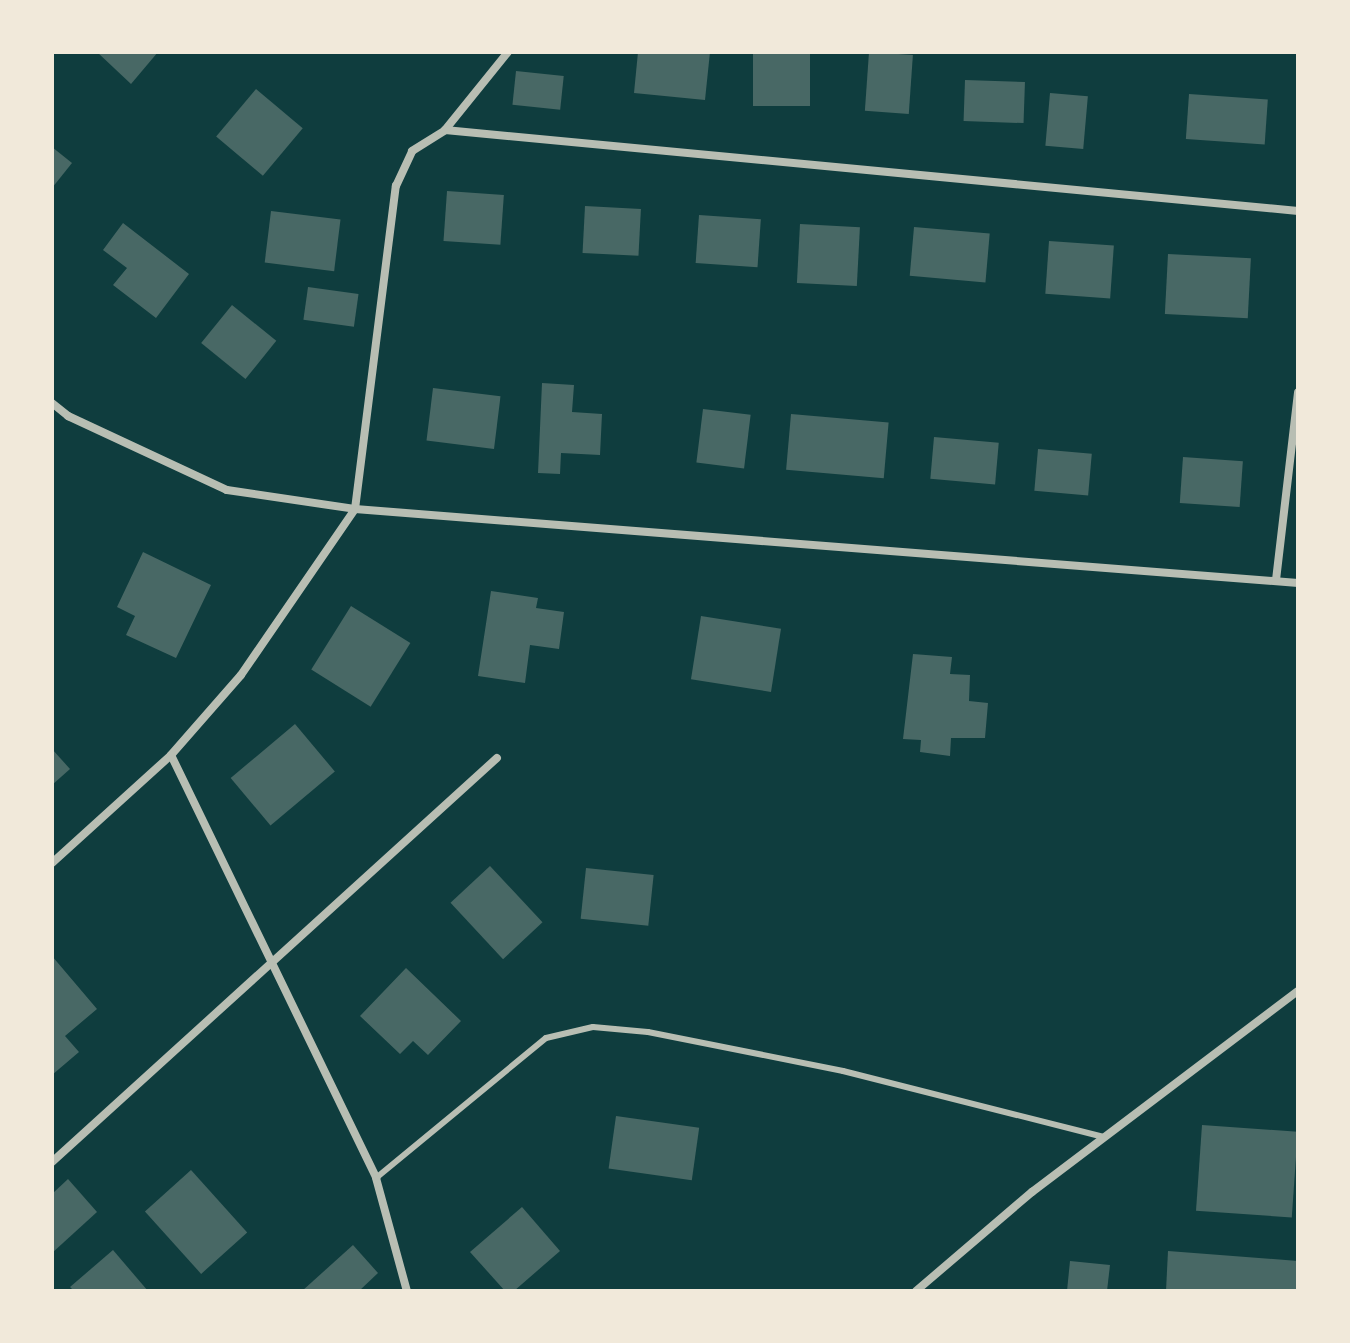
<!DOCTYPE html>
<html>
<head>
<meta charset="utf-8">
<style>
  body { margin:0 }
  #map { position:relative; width:1350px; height:1343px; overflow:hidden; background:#0f3d3e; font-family:"Sofia Sans Condensed",sans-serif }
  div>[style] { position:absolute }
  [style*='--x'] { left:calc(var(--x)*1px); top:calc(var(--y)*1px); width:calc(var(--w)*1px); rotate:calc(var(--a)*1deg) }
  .building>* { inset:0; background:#486865; transform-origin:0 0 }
  .service>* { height:6px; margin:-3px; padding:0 3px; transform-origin:3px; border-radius:3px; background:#b8beb3 }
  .minor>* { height:8px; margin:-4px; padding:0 4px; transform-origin:4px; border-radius:4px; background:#b8beb3 }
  span { translate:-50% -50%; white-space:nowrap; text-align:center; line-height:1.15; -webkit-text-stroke:6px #f1e9da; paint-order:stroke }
  .frame { position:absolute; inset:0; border:54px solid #f1e9da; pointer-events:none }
</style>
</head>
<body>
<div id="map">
  <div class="building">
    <div style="clip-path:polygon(97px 52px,158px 52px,131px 84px)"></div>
    <div style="clip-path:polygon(638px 52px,710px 52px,705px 100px,634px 93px)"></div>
    <div style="left:753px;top:52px;width:57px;height:54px"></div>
    <div style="left:869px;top:52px;width:44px;height:59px;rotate:4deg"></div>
    <div style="left:516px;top:71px;width:48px;height:34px;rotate:6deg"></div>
    <div style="left:965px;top:80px;width:60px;height:41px;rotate:2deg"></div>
    <div style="left:256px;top:89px;width:61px;height:62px;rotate:40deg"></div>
    <div style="left:1050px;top:93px;width:38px;height:53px;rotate:5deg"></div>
    <div style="left:1189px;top:94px;width:79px;height:45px;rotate:4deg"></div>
    <div style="clip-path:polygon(52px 147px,72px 163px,52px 188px)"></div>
    <div style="left:447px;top:191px;width:57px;height:50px;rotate:4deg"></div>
    <div style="left:585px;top:206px;width:56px;height:47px;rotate:3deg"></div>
    <div style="left:271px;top:211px;width:70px;height:52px;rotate:7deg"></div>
    <div style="left:699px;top:215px;width:62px;height:48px;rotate:4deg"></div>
    <div style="clip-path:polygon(123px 223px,189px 274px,156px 318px,113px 285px,127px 268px,103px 250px)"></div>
    <div style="left:800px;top:224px;width:60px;height:59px;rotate:3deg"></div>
    <div style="left:914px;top:227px;width:76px;height:49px;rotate:5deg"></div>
    <div style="left:1049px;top:241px;width:65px;height:53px;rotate:4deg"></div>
    <div style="left:1168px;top:254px;width:83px;height:60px;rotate:3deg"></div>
    <div style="left:308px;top:287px;width:51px;height:33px;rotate:8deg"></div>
    <div style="left:232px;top:305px;width:57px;height:49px;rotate:39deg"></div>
    <div style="clip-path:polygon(542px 383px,574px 385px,572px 412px,602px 414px,600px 455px,561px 453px,560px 474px,538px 473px)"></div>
    <div style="left:433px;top:388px;width:68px;height:53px;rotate:7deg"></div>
    <div style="left:703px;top:409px;width:48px;height:54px;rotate:7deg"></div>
    <div style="left:791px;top:414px;width:98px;height:56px;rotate:5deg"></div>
    <div style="left:934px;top:437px;width:65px;height:42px;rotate:5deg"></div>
    <div style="left:1038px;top:449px;width:54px;height:42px;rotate:5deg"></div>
    <div style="left:1183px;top:457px;width:60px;height:46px;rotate:4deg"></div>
    <div style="clip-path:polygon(143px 552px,211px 585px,176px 658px,126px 635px,135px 616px,117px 607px)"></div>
    <div style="clip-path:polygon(491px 591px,538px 598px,536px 608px,564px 612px,559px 649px,530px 645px,525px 683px,478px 676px)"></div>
    <div style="left:351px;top:606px;width:70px;height:75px;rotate:32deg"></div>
    <div style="left:701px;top:616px;width:81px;height:64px;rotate:9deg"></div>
    <div style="clip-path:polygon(913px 654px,952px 657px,950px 674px,970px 675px,969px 701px,988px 703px,985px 738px,951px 738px,950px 756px,920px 752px,921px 740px,903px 739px)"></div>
    <div style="left:295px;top:724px;width:62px;height:84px;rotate:50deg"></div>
    <div style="clip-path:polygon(52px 749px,70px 769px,52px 785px)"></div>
    <div style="left:490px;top:866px;width:77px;height:54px;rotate:47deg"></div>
    <div style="left:586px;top:868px;width:68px;height:51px;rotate:6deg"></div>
    <div style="clip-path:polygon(52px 956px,97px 1009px,65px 1036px,79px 1052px,52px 1075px)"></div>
    <div style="clip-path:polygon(406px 968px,461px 1021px,428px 1055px,413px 1041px,400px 1054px,360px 1016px)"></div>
    <div style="left:616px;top:1116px;width:84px;height:53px;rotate:8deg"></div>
    <div style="left:1202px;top:1125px;width:96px;height:86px;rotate:4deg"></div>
    <div style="left:191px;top:1170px;width:84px;height:62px;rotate:48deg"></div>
    <div style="clip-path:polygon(68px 1179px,97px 1212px,52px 1253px,52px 1194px)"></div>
    <div style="clip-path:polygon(522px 1207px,560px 1251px,514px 1291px,505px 1291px,470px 1252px)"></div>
    <div style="clip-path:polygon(353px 1245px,378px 1273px,359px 1291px,302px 1291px)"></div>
    <div style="clip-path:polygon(113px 1250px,148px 1291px,74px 1291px,70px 1287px)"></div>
    <div style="clip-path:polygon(1168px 1251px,1298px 1261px,1298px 1291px,1166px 1291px)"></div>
    <div style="clip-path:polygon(1070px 1261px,1110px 1265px,1107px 1291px,1067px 1291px)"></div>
  </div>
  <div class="service">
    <div style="--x:376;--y:1178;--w:220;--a:-39.5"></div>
    <div style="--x:546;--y:1038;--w:48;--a:-13.2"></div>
    <div style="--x:593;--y:1027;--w:55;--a:5.2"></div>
    <div style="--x:648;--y:1032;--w:199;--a:11.3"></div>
    <div style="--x:843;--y:1071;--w:269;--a:14.2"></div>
  </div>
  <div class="minor">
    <div style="--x:445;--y:130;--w:857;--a:5.42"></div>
    <div style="--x:52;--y:403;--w:21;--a:39"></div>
    <div style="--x:68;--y:416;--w:175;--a:25"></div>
    <div style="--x:227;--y:490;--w:129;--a:8.4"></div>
    <div style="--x:355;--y:509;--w:946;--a:4.49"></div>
    <div style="--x:1276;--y:580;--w:189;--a:-83.3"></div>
    <div style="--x:171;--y:755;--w:470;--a:64.1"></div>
    <div style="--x:376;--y:1178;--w:117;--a:74.7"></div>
    <div style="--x:52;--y:863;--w:161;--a:-42.2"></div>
    <div style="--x:171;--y:755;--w:106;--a:-48.8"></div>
    <div style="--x:241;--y:675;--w:201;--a:-55.5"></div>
    <div style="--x:355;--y:509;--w:326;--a:-82.8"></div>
    <div style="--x:396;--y:186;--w:38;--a:-65"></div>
    <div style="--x:412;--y:151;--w:39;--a:-32"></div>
    <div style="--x:445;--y:130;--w:100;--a:-51.1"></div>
    <div style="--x:52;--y:1162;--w:601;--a:-42.24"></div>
    <div style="--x:916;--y:1291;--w:153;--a:-40.5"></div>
    <div style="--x:1032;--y:1192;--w:333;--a:-37.1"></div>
  </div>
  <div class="frame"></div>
</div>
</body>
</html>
